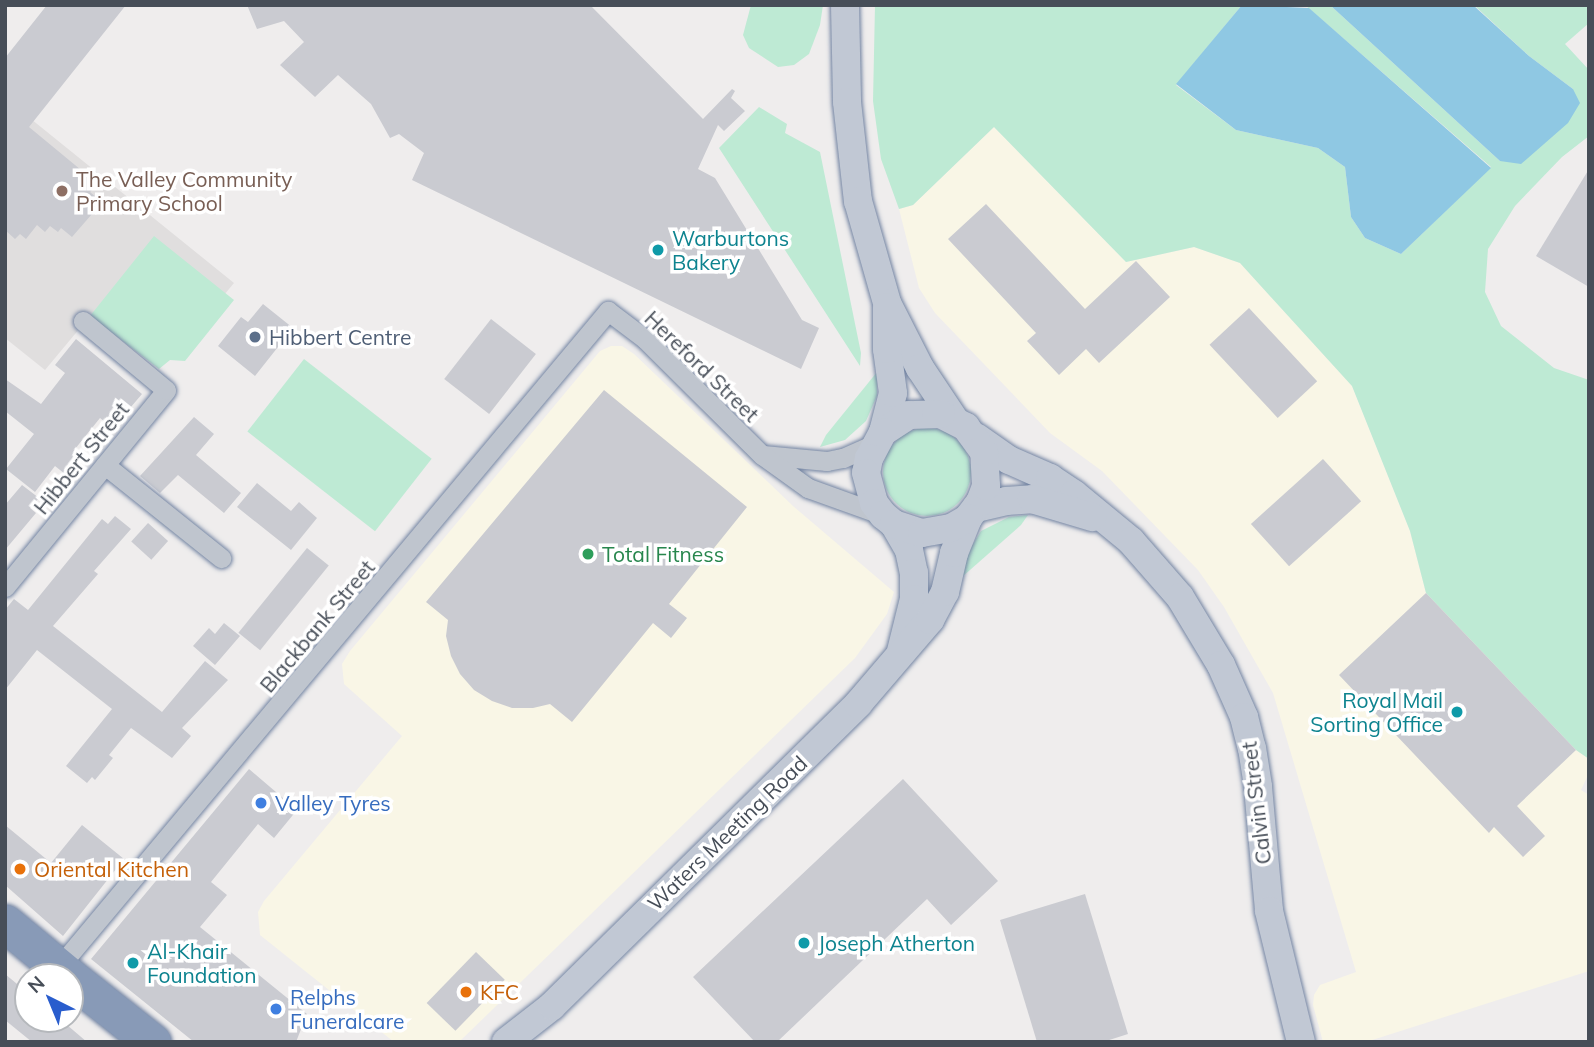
<!DOCTYPE html>
<html>
<head>
<meta charset="utf-8">
<style>
  body { margin:0 }
  #map { position:relative; width:1594px; height:1047px; overflow:hidden; background:#efeded; font-family:Mulish,sans-serif }
  div>[style] { position:absolute }
  [style*='--x'] { left:calc(var(--x)*1px); top:calc(var(--y)*1px); width:calc(var(--w)*1px); rotate:calc(var(--a)*1deg) }
  .commercial>* { inset:0; background:#f9f6e6 }
  .education>* { inset:0; background:#e0dede }
  .green>* { inset:0; background:#beead4; transform-origin:0 0 }
  .round { border-radius:50% }
  .water>* { inset:0; background:#8fc8e3 }
  .building>* { inset:0; background:#cacbd1; transform-origin:0 0 }
  .roads { filter:drop-shadow(0 0 2px #7485a3) drop-shadow(0 0 2px #7485a3) }
  .street>* { height:19px; margin:-9.5px; padding:0 9.5px; transform-origin:9.5px; border-radius:9.5px; background:#bfc5ce }
  .secondary>* { height:28px; margin:-14px; padding:0 14px; transform-origin:14px; border-radius:14px; background:#c1c8d4 }
  .highway>* { height:37px; margin:-18.5px; padding:0 18.5px; transform-origin:18.5px; border-radius:18.5px; background:#889ab7 }
  .dots>* { width:19px; height:19px; translate:-50% -50%; box-sizing:border-box; border:4px solid #fff; border-radius:50% }
  span { translate:-50% -50%; white-space:nowrap; text-align:center; line-height:1.15; -webkit-text-stroke:7px #fff; paint-order:stroke }
  .education-label { font-size:21px; color:#785e54 }
  .left { translate:0 -50%; text-align:left }
  .culture-label { font-size:21px; color:#0d838f }
  .right { translate:-100% -50%; text-align:right }
  .service-label { font-size:21px; color:#4e5e75 }
  .street-label { font-size:21px; color:#474e58 }
  .leisure-label { font-size:21px; color:#27864d }
  .shop-label { font-size:21px; color:#366cbe }
  .food-label { font-size:21px; color:#c56008 }
  .frame { position:absolute; inset:0; border:7px solid #474e58; pointer-events:none }
  .north { position:absolute; left:14px; top:963px; width:70px; height:70px; box-sizing:border-box; background:#fff; border:2px solid #b5b8bc; border-radius:50%; rotate:317deg; font-size:19px; font-weight:700; line-height:28px; text-align:center; color:#474e58 }
  .north::after { content:''; display:block; margin:auto; width:24px; height:32px; background:#295dcd; clip-path:polygon(50% 0,100% 100%,50% 72%,0 100%) }
</style>
</head>
<body>
<div id="map">
  <div class="commercial">
    <div style="clip-path:polygon(994px 127px,1126px 262px,1194px 247px,1240px 263px,1352px 386px,1410px 531px,1426px 593px,1576px 750px,1589px 759px,1589px 773px,1581px 790px,1589px 795px,1589px 971px,1366px 1042px,1323px 1042px,1313px 1005px,1314px 995px,1320px 985px,1356px 972px,1273px 693px,1224px 607px,1198px 570px,1102px 471px,1050px 433px,935px 313px,919px 288px,899px 209px,913px 205px)"></div>
    <div style="clip-path:polygon(611px 346px,622px 346px,634px 354px,793px 506px,894px 592px,887px 614px,855px 658px,459px 1042px,394px 1042px,260px 935px,258px 912px,264px 901px,402px 736px,344px 684px,342px 664px,350px 651px,600px 351px)"></div>
  </div>
  <div class="education">
    <div style="clip-path:polygon(5px 98px,234px 283px,170px 360px,90px 316px,45px 370px,5px 338px)"></div>
  </div>
  <div class="green">
    <div style="clip-path:polygon(751px 5px,823px 5px,820px 25px,809px 54px,794px 65px,778px 67px,749px 48px,743px 35px)"></div>
    <div style="clip-path:polygon(875px 5px,1242px 5px,1176px 85px,1236px 130px,1318px 148px,1345px 167px,1351px 217px,1365px 238px,1401px 254px,1491px 167px,1305px 5px,1330px 5px,1500px 161px,1573px 89px,1529px 56px,1474px 5px,1589px 5px,1589px 23px,1565px 44px,1589px 70px,1589px 136px,1562px 157px,1515px 206px,1488px 249px,1485px 292px,1501px 326px,1554px 368px,1589px 380px,1589px 759px,1576px 750px,1426px 593px,1410px 531px,1352px 386px,1240px 263px,1194px 247px,1126px 262px,994px 127px,913px 205px,899px 209px,881px 159px,873px 101px)"></div>
    <div style="clip-path:polygon(759px 107px,787px 124px,785px 133px,820px 152px,861px 353px,860px 366px,719px 148px)"></div>
    <div style="clip-path:polygon(154px 236px,234px 300px,185px 361px,170px 360px,159px 369px,90px 316px)"></div>
    <div style="left:304px;top:359px;width:162px;height:92px;rotate:38deg"></div>
    <div style="clip-path:polygon(877px 372px,877px 396px,866px 421px,845px 440px,820px 447px,826px 435px)"></div>
    <div class="round" style="left:883px;top:428px;width:88px;height:88px"></div>
    <div style="clip-path:polygon(1028px 515px,1021px 525px,962px 577px,965px 557px,981px 531px,1009px 517px)"></div>
  </div>
  <div class="water">
    <div style="clip-path:polygon(1242px 5px,1309px 8px,1491px 168px,1401px 254px,1365px 238px,1351px 217px,1345px 167px,1318px 148px,1236px 130px,1176px 84px)"></div>
    <div style="clip-path:polygon(1330px 5px,1473px 5px,1529px 56px,1573px 89px,1580px 103px,1568px 123px,1521px 164px,1500px 161px)"></div>
  </div>
  <div class="building">
    <div style="clip-path:polygon(47px 5px,126px 5px,29px 127px,98px 184px,90px 192px,98px 199px,88px 211px,92px 214px,72px 237px,61px 228px,58px 232px,50px 226px,45px 232px,37px 225px,26px 239px,20px 234px,15px 239px,5px 230px,5px 58px)"></div>
    <div style="clip-path:polygon(247px 5px,590px 5px,703px 119px,732px 89px,735px 91px,731px 98px,745px 111px,724px 131px,718px 125px,698px 169px,715px 178px,802px 320px,819px 328px,801px 369px,412px 180px,424px 153px,399px 134px,390px 138px,371px 104px,338px 75px,315px 97px,280px 65px,304px 42px,284px 21px,257px 29px)"></div>
    <div style="clip-path:polygon(1589px 169px,1589px 287px,1536px 256px)"></div>
    <div style="clip-path:polygon(986px 204px,1085px 309px,1136px 261px,1170px 297px,1099px 363px,1086px 349px,1059px 375px,1027px 341px,1036px 333px,948px 239px)"></div>
    <div style="clip-path:polygon(263px 304px,293px 328px,255px 376px,218px 346px,241px 317px,248px 322px)"></div>
    <div style="left:1249px;top:308px;width:100px;height:54px;rotate:47deg"></div>
    <div style="left:491px;top:319px;width:57px;height:76px;rotate:38deg"></div>
    <div style="clip-path:polygon(76px 339px,142px 394px,113px 428px,100px 418px,75px 449px,81px 454px,65px 474px,55px 466px,35px 492px,6px 469px,34px 434px,5px 411px,5px 379px,41px 404px,65px 373px,55px 365px)"></div>
    <div style="clip-path:polygon(604px 390px,747px 507px,669px 604px,687px 618px,671px 638px,653px 623px,572px 722px,550px 704px,533px 708px,512px 708px,492px 701px,474px 690px,460px 674px,451px 656px,446px 636px,448px 620px,426px 602px)"></div>
    <div style="clip-path:polygon(194px 417px,214px 434px,196px 455px,241px 493px,224px 513px,178px 475px,160px 493px,140px 476px)"></div>
    <div style="left:1323px;top:459px;width:57px;height:97px;rotate:48deg"></div>
    <div style="clip-path:polygon(257px 483px,291px 511px,299px 502px,317px 518px,291px 550px,237px 507px)"></div>
    <div style="clip-path:polygon(22px 485px,39px 498px,30px 508px,36px 513px,5px 550px,5px 505px)"></div>
    <div style="clip-path:polygon(115px 516px,131px 529px,94px 571px,98px 574px,53px 626px,162px 712px,205px 661px,228px 680px,182px 728px,191px 736px,172px 758px,131px 728px,109px 755px,113px 758px,95px 780px,92px 777px,87px 783px,66px 766px,112px 709px,37px 650px,5px 690px,5px 610px,14px 599px,28px 610px,102px 519px,108px 524px)"></div>
    <div style="left:148px;top:523px;width:27px;height:25px;rotate:42deg"></div>
    <div style="left:307px;top:548px;width:28px;height:109px;rotate:39deg"></div>
    <div style="clip-path:polygon(1426px 593px,1576px 750px,1517px 806px,1545px 836px,1523px 857px,1494px 827px,1489px 833px,1339px 675px)"></div>
    <div style="clip-path:polygon(224px 623px,240px 636px,215px 665px,193px 646px,209px 628px,215px 634px)"></div>
    <div style="clip-path:polygon(249px 769px,297px 810px,274px 838px,258px 824px,211px 882px,227px 895px,200px 927px,307px 1014px,296px 1042px,194px 1042px,91px 959px)"></div>
    <div style="clip-path:polygon(903px 779px,998px 881px,951px 925px,927px 899px,777px 1042px,755px 1042px,693px 977px)"></div>
    <div style="clip-path:polygon(5px 825px,51px 863px,82px 825px,124px 859px,63px 936px,5px 885px)"></div>
    <div style="clip-path:polygon(1085px 894px,1128px 1034px,1103px 1042px,1037px 1042px,1000px 920px)"></div>
    <div style="left:476px;top:952px;width:40px;height:71px;rotate:44deg"></div>
    <div style="clip-path:polygon(5px 974px,28px 993px,28px 1019px,60px 1019px,87px 1042px,32px 1042px,5px 1020px)"></div>
  </div>
  <div class="roads">
    <div class="street">
      <div style="--x:763;--y:455;--w:64;--a:5.4"></div>
      <div style="--x:827;--y:461;--w:16;--a:-11"></div>
      <div style="--x:843;--y:458;--w:34;--a:-24"></div>
      <div style="--x:105;--y:465;--w:149;--a:38.7"></div>
      <div style="--x:5;--y:587;--w:254;--a:-50.7"></div>
      <div style="--x:166;--y:390;--w:108;--a:-140.3"></div>
      <div style="--x:58;--y:968;--w:857;--a:-50.07"></div>
      <div style="--x:608;--y:311;--w:46;--a:37.1"></div>
      <div style="--x:645;--y:339;--w:165;--a:44.8"></div>
      <div style="--x:762;--y:455;--w:57;--a:35.7"></div>
      <div style="--x:808;--y:488;--w:80;--a:19.8"></div>
    </div>
    <div class="secondary">
      <div style="--x:845;--y:5;--w:97;--a:88.8"></div>
      <div style="--x:847;--y:102;--w:100;--a:83.7"></div>
      <div style="--x:858;--y:201;--w:106;--a:74.1"></div>
      <div style="--x:887;--y:303;--w:73;--a:63.1"></div>
      <div style="--x:920;--y:368;--w:61;--a:56.3"></div>
      <div style="--x:883;--y:432;--w:40;--a:-75.6"></div>
      <div style="--x:893;--y:393;--w:44;--a:-97.8"></div>
      <div style="--x:887;--y:349;--w:42;--a:-90"></div>
      <div style="--x:976;--y:437;--w:40;--a:34.9"></div>
      <div style="--x:1009;--y:460;--w:45;--a:23.7"></div>
      <div style="--x:1050;--y:478;--w:29;--a:34"></div>
      <div style="--x:1074;--y:494;--w:74;--a:39.5"></div>
      <div style="--x:1131;--y:541;--w:74;--a:48.8"></div>
      <div style="--x:1180;--y:597;--w:79;--a:58.9"></div>
      <div style="--x:1221;--y:665;--w:57;--a:66.1"></div>
      <div style="--x:1244;--y:717;--w:32;--a:76"></div>
      <div style="--x:1252;--y:748;--w:39;--a:81"></div>
      <div style="--x:1258;--y:787;--w:124;--a:84.9"></div>
      <div style="--x:1269;--y:911;--w:135;--a:76.3"></div>
      <div style="--x:976;--y:508;--w:31;--a:-13"></div>
      <div style="--x:1006;--y:501;--w:26;--a:-4"></div>
      <div style="--x:1032;--y:499;--w:63;--a:16.7"></div>
      <div style="--x:894;--y:524;--w:30;--a:60"></div>
      <div style="--x:909;--y:550;--w:24;--a:78"></div>
      <div style="--x:914;--y:573;--w:26;--a:90"></div>
      <div style="--x:914;--y:599;--w:54;--a:104"></div>
      <div style="--x:506;--y:1042;--w:58;--a:-38"></div>
      <div style="--x:552;--y:1006;--w:430;--a:-44.6"></div>
      <div style="--x:858;--y:704;--w:111;--a:-49.4"></div>
      <div style="--x:930;--y:620;--w:32;--a:-62"></div>
      <div style="--x:945;--y:592;--w:40;--a:-77"></div>
      <div style="--x:954;--y:553;--w:38;--a:-68"></div>
      <div style="--x:968;--y:518;--w:20;--a:-53"></div>
      <div style="--x:980;--y:502;--w:17;--a:-69"></div>
      <div style="--x:986;--y:486;--w:34;--a:-93"></div>
      <div style="--x:984;--y:452;--w:31;--a:-126"></div>
      <div style="--x:966;--y:427;--w:28;--a:-153"></div>
      <div style="--x:941;--y:414;--w:32;--a:178"></div>
      <div style="--x:909;--y:415;--w:31;--a:147"></div>
      <div style="--x:883;--y:432;--w:30;--a:118"></div>
      <div style="--x:869;--y:458;--w:15;--a:101"></div>
      <div style="--x:866;--y:473;--w:31;--a:75"></div>
      <div style="--x:874;--y:503;--w:15;--a:53"></div>
      <div style="--x:883;--y:515;--w:14;--a:39"></div>
      <div style="--x:894;--y:524;--w:29;--a:18"></div>
      <div style="--x:922;--y:533;--w:29;--a:-10"></div>
      <div style="--x:951;--y:528;--w:20;--a:-30"></div>
    </div>
    <div class="highway">
      <div style="--x:5;--y:923;--w:85;--a:39.7"></div>
      <div style="--x:70;--y:977;--w:105;--a:38.4"></div>
    </div>
  </div>
  <div class="dots">
    <div style="left:62px;top:191px;background:#8d6e63"></div>
    <div style="left:658px;top:250px;background:#0f9aa8"></div>
    <div style="left:255px;top:337px;background:#5c6f8a"></div>
    <div style="left:588px;top:554px;background:#2e9e5b"></div>
    <div style="left:1457px;top:712px;background:#0f9aa8"></div>
    <div style="left:261px;top:803px;background:#3f7fe0"></div>
    <div style="left:20px;top:869px;background:#e8710a"></div>
    <div style="left:804px;top:943px;background:#0f9aa8"></div>
    <div style="left:133px;top:963px;background:#0f9aa8"></div>
    <div style="left:466px;top:992px;background:#e8710a"></div>
    <div style="left:276px;top:1009px;background:#3f7fe0"></div>
  </div>
  <div class="education-label">
    <span class="left" style="left:76px;top:191px">The Valley Community<br>Primary School</span>
  </div>
  <div class="culture-label">
    <span class="left" style="left:672px;top:250px">Warburtons<br>Bakery</span>
    <span class="right" style="left:1443px;top:712px">Royal Mail<br>Sorting Office</span>
    <span class="left" style="left:818px;top:943px">Joseph Atherton</span>
    <span class="left" style="left:147px;top:963px">Al-Khair<br>Foundation</span>
  </div>
  <div class="service-label">
    <span class="left" style="left:269px;top:337px">Hibbert Centre</span>
  </div>
  <div class="street-label">
    <span style="left:702px;top:366px;rotate:44deg">Hereford Street</span>
    <span style="left:81px;top:458px;rotate:-51deg">Hibbert Street</span>
    <span style="left:317px;top:626px;rotate:-50deg">Blackbank Street</span>
    <span style="left:1256px;top:803px;rotate:-97deg">Calvin Street</span>
    <span style="left:727px;top:833px;rotate:-44deg">Waters Meeting Road</span>
  </div>
  <div class="leisure-label">
    <span class="left" style="left:602px;top:554px">Total Fitness</span>
  </div>
  <div class="shop-label">
    <span class="left" style="left:275px;top:803px">Valley Tyres</span>
    <span class="left" style="left:290px;top:1009px">Relphs<br>Funeralcare</span>
  </div>
  <div class="food-label">
    <span class="left" style="left:34px;top:869px">Oriental Kitchen</span>
    <span class="left" style="left:480px;top:992px">KFC</span>
  </div>
  <div class="frame"></div>
  <div class="north">N</div>
</div>
</body>
</html>
